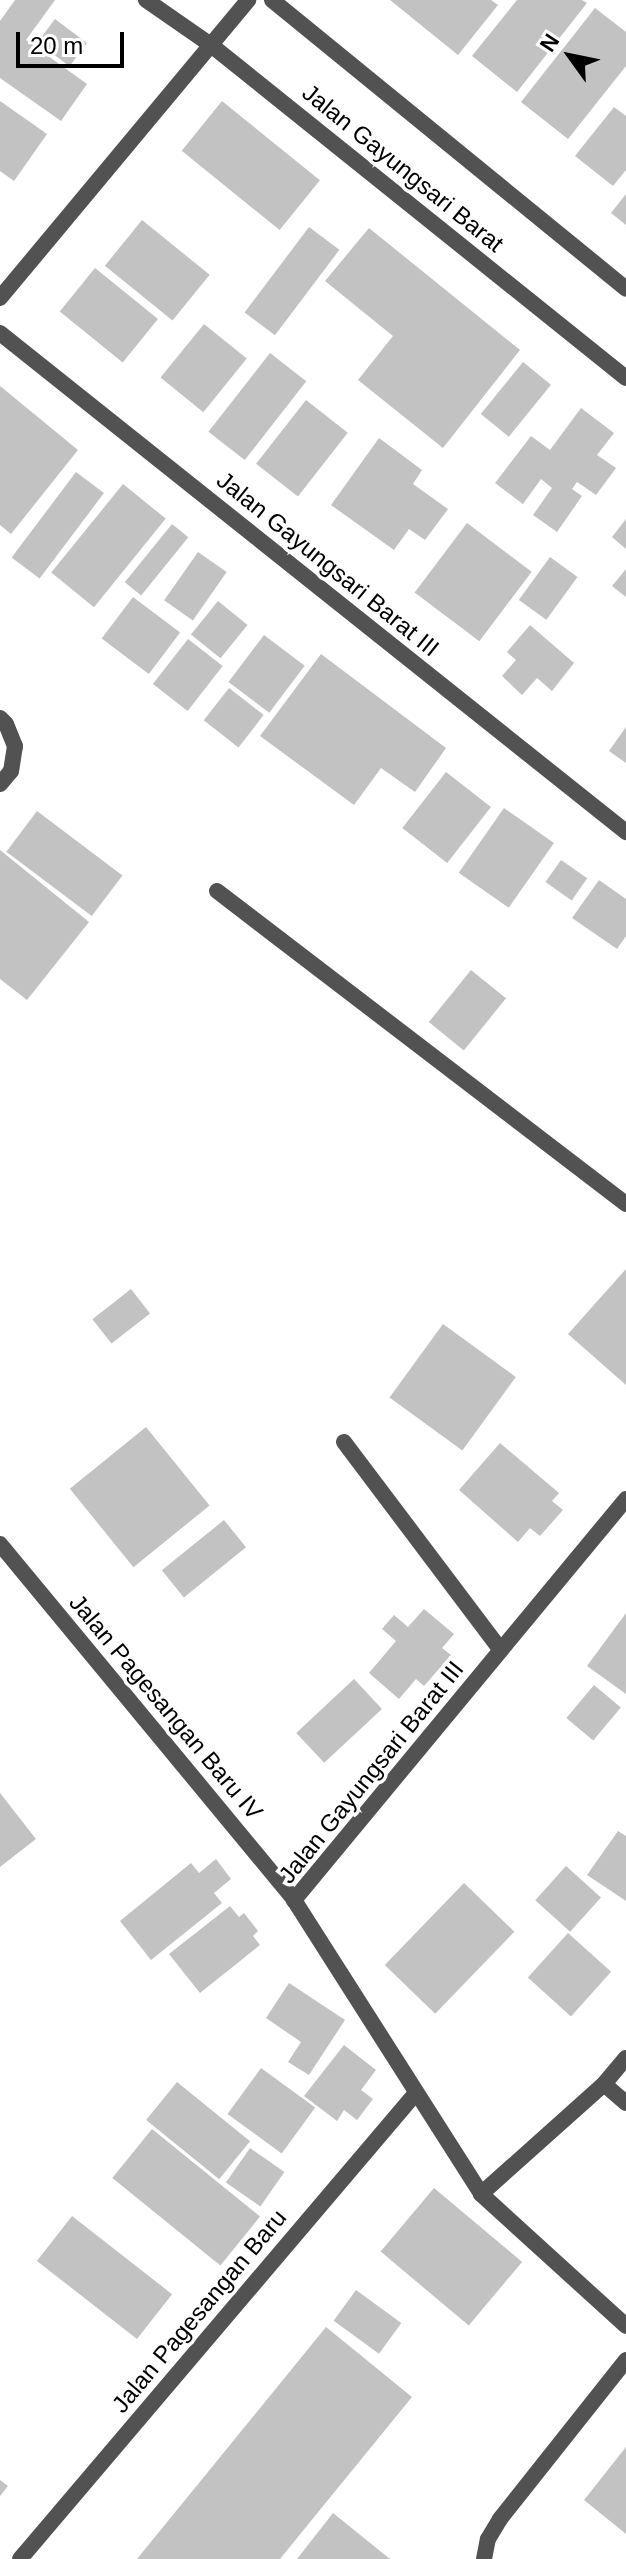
<!DOCTYPE html>
<html>
<head>
<meta charset="utf-8">
<style>
  body { margin:0 }
  #map { position:relative; width:626px; height:2559px; overflow:hidden; background:#fff; font-family:Arial,sans-serif }
  div>[style] { position:absolute }
  [style*='--x'] { left:calc(var(--x)*1px); top:calc(var(--y)*1px); width:calc(var(--w)*1px); rotate:calc(var(--a)*1deg) }
  .building>* { inset:0; background:#c2c2c2; transform-origin:0 0 }
  .minor>* { height:16px; margin:-8px; padding:0 8px; transform-origin:8px; border-radius:8px; background:#525252 }
  .tertiary>* { height:16px; margin:-8px; padding:0 8px; transform-origin:8px; border-radius:8px; background:#525252 }
  span { translate:-50% -50%; white-space:nowrap; text-align:center; line-height:1.15; -webkit-text-stroke:7px #fff; paint-order:stroke }
  .street-label { font-size:24px; color:#000 }
  .north { position:absolute; left:530px; top:16px; width:80px; height:80px; -webkit-text-stroke:6px #fff; paint-order:stroke; rotate:303deg; font-size:22px; font-weight:700; line-height:32px; text-align:center; color:#000 }
  .north::after { content:''; display:block; margin:auto; width:28px; height:36px; background:#000; clip-path:polygon(50% 0,100% 100%,50% 72%,0 100%) }
  .scale { position:absolute; left:16px; top:32px; width:108px; height:36px; box-sizing:border-box; border:4px solid #000; border-top:0; padding-left:10px; font-size:24px; line-height:28px; white-space:nowrap; color:#000; -webkit-text-stroke:6px #fff; paint-order:stroke }
</style>
</head>
<body>
<div id="map">
  <div class="building">
    <div style="clip-path:polygon(15px 0,55px 0,26px 40px,87px 84px,61px 121px,0 78px,0 21px)"></div>
    <div style="clip-path:polygon(390px 0,491px 0,498px 5px,458px 55px)"></div>
    <div style="clip-path:polygon(517px 0,582px 0,587px 3px,517px 92px,472px 56px)"></div>
    <div style="clip-path:polygon(595px 8px,626px 32px,626px 66px,568px 139px,521px 102px)"></div>
    <div style="left:55px;top:19px;width:40px;height:29px;rotate:37deg"></div>
    <div style="clip-path:polygon(0 101px,47px 134px,14px 181px,0 171px)"></div>
    <div style="left:222px;top:101px;width:126px;height:64px;rotate:39deg"></div>
    <div style="clip-path:polygon(614px 107px,626px 116px,626px 170px,613px 186px,575px 156px)"></div>
    <div style="clip-path:polygon(626px 194px,626px 225px,611px 213px)"></div>
    <div style="left:142px;top:220px;width:87px;height:59px;rotate:39deg"></div>
    <div style="left:309px;top:227px;width:38px;height:107px;rotate:37deg"></div>
    <div style="clip-path:polygon(369px 228px,520px 350px,443px 448px,358px 380px,393px 336px,325px 281px)"></div>
    <div style="left:95px;top:268px;width:81px;height:56px;rotate:39deg"></div>
    <div style="left:204px;top:324px;width:55px;height:69px;rotate:39deg"></div>
    <div style="left:270px;top:353px;width:46px;height:100px;rotate:38deg"></div>
    <div style="left:523px;top:362px;width:36px;height:67px;rotate:39deg"></div>
    <div style="clip-path:polygon(0 386px,78px 450px,11px 534px,0 525px)"></div>
    <div style="left:306px;top:400px;width:53px;height:81px;rotate:38deg"></div>
    <div style="clip-path:polygon(581px 408px,614px 433px,597px 455px,616px 468px,596px 495px,577px 482px,572px 489px,582px 496px,557px 532px,533px 515px,552px 488px,541px 479px,523px 504px,495px 483px,531px 436px,550px 450px)"></div>
    <div style="clip-path:polygon(379px 438px,422px 470px,413px 484px,448px 509px,425px 540px,409px 529px,394px 550px,331px 505px)"></div>
    <div style="left:76px;top:472px;width:35px;height:107px;rotate:37deg"></div>
    <div style="left:123px;top:484px;width:55px;height:114px;rotate:39deg"></div>
    <div style="clip-path:polygon(626px 519px,626px 549px,612px 537px)"></div>
    <div style="left:467px;top:523px;width:81px;height:87px;rotate:37deg"></div>
    <div style="left:172px;top:524px;width:21px;height:75px;rotate:39deg"></div>
    <div style="left:198px;top:552px;width:35px;height:59px;rotate:35deg"></div>
    <div style="left:550px;top:557px;width:34px;height:53px;rotate:36deg"></div>
    <div style="clip-path:polygon(626px 569px,626px 597px,612px 586px)"></div>
    <div style="left:133px;top:597px;width:59px;height:52px;rotate:37deg"></div>
    <div style="left:218px;top:601px;width:38px;height:43px;rotate:39deg"></div>
    <div style="clip-path:polygon(530px 625px,574px 663px,552px 691px,537px 678px,522px 695px,502px 676px,516px 660px,507px 652px)"></div>
    <div style="left:264px;top:635px;width:51px;height:59px;rotate:37deg"></div>
    <div style="left:188px;top:639px;width:44px;height:57px;rotate:38deg"></div>
    <div style="clip-path:polygon(321px 654px,446px 748px,415px 792px,381px 768px,354px 805px,260px 736px)"></div>
    <div style="left:229px;top:688px;width:44px;height:41px;rotate:38deg"></div>
    <div style="clip-path:polygon(626px 727px,626px 763px,609px 751px)"></div>
    <div style="left:446px;top:772px;width:57px;height:71px;rotate:38deg"></div>
    <div style="left:504px;top:808px;width:61px;height:79px;rotate:35deg"></div>
    <div style="left:37px;top:811px;width:107px;height:51px;rotate:37deg"></div>
    <div style="clip-path:polygon(0 850px,89px 922px,27px 1000px,0 979px)"></div>
    <div style="left:561px;top:860px;width:32px;height:27px;rotate:35deg"></div>
    <div style="clip-path:polygon(599px 880px,626px 899px,626px 936px,617px 949px,572px 918px)"></div>
    <div style="left:471px;top:970px;width:45px;height:67px;rotate:39deg"></div>
    <div style="clip-path:polygon(626px 1269px,626px 1385px,568px 1334px)"></div>
    <div style="left:131px;top:1289px;width:31px;height:49px;rotate:52deg"></div>
    <div style="left:443px;top:1324px;width:90px;height:91px;rotate:36deg"></div>
    <div style="left:146px;top:1427px;width:101px;height:98px;rotate:51deg"></div>
    <div style="clip-path:polygon(500px 1443px,559px 1493px,552px 1501px,563px 1510px,540px 1536px,530px 1528px,518px 1542px,459px 1490px)"></div>
    <div style="left:224px;top:1520px;width:35px;height:80px;rotate:51deg"></div>
    <div style="clip-path:polygon(424px 1609px,454px 1634px,442px 1648px,451px 1655px,424px 1686px,416px 1679px,399px 1699px,369px 1673px,396px 1641px,382px 1629px,394px 1615px,408px 1627px)"></div>
    <div style="clip-path:polygon(626px 1613px,626px 1694px,587px 1666px)"></div>
    <div style="left:354px;top:1679px;width:41px;height:79px;rotate:47deg"></div>
    <div style="left:594px;top:1685px;width:35px;height:43px;rotate:40deg"></div>
    <div style="clip-path:polygon(0 1793px,36px 1839px,0 1867px)"></div>
    <div style="clip-path:polygon(618px 1831px,626px 1836px,626px 1901px,587px 1875px)"></div>
    <div style="clip-path:polygon(216px 1859px,231px 1879px,214px 1893px,222px 1903px,151px 1960px,120px 1921px,191px 1863px,199px 1873px)"></div>
    <div style="left:566px;top:1866px;width:47px;height:46px;rotate:42deg"></div>
    <div style="left:464px;top:1883px;width:70px;height:114px;rotate:44deg"></div>
    <div style="clip-path:polygon(230px 1906px,239px 1917px,244px 1913px,258px 1931px,253px 1936px,260px 1945px,200px 1993px,169px 1954px)"></div>
    <div style="left:568px;top:1933px;width:58px;height:60px;rotate:42deg"></div>
    <div style="clip-path:polygon(289px 1983px,345px 2020px,309px 2075px,288px 2062px,301px 2042px,266px 2018px)"></div>
    <div style="clip-path:polygon(344px 2045px,376px 2070px,361px 2090px,373px 2099px,357px 2120px,344px 2110px,337px 2121px,304px 2096px)"></div>
    <div style="left:261px;top:2068px;width:67px;height:57px;rotate:36deg"></div>
    <div style="left:177px;top:2082px;width:94px;height:49px;rotate:39deg"></div>
    <div style="left:152px;top:2129px;width:139px;height:63px;rotate:39deg"></div>
    <div style="left:250px;top:2148px;width:42px;height:42px;rotate:35deg"></div>
    <div style="left:434px;top:2188px;width:115px;height:83px;rotate:40deg"></div>
    <div style="left:72px;top:2216px;width:127px;height:57px;rotate:38deg"></div>
    <div style="left:356px;top:2290px;width:56px;height:38px;rotate:36deg"></div>
    <div style="clip-path:polygon(326px 2327px,412px 2397px,319px 2511px,280px 2559px,137px 2559px)"></div>
    <div style="clip-path:polygon(626px 2447px,626px 2534px,584px 2500px)"></div>
    <div style="clip-path:polygon(0 2480px,8px 2486px,0 2496px)"></div>
    <div style="clip-path:polygon(333px 2513px,390px 2559px,297px 2559px)"></div>
  </div>
  <div class="minor">
    <div style="--x:0;--y:298;--w:388;--a:-50.2"></div>
    <div style="--x:0;--y:333;--w:801;--a:38.56"></div>
    <div style="--x:0;--y:718;--w:8;--a:45"></div>
    <div style="--x:6;--y:724;--w:24;--a:68"></div>
    <div style="--x:15;--y:746;--w:25;--a:99"></div>
    <div style="--x:11;--y:771;--w:17;--a:130"></div>
    <div style="--x:217;--y:891;--w:515;--a:37.43"></div>
    <div style="--x:344;--y:1442;--w:259;--a:53"></div>
    <div style="--x:626;--y:1499;--w:521;--a:129.62"></div>
    <div style="--x:294;--y:1900;--w:348;--a:57.5"></div>
    <div style="--x:481;--y:2194;--w:196;--a:42.3"></div>
    <div style="--x:0;--y:1544;--w:462;--a:50.4"></div>
    <div style="--x:604;--y:2084;--w:29;--a:41"></div>
    <div style="--x:481;--y:2194;--w:165;--a:-41.8"></div>
    <div style="--x:604;--y:2084;--w:34;--a:-50"></div>
    <div style="--x:20;--y:2559;--w:610;--a:-49.65"></div>
    <div style="--x:484;--y:2559;--w:20;--a:-79"></div>
    <div style="--x:488;--y:2539;--w:23;--a:-59"></div>
    <div style="--x:500;--y:2519;--w:203;--a:-51.6"></div>
  </div>
  <div class="tertiary">
    <div style="--x:146;--y:0;--w:79;--a:34.7"></div>
    <div style="--x:211;--y:45;--w:532;--a:38.74"></div>
    <div style="--x:272;--y:0;--w:457;--a:39.2"></div>
  </div>
  <div class="street-label">
    <span style="left:403px;top:168px;rotate:39deg">Jalan Gayungsari Barat</span>
    <span style="left:328px;top:564px;rotate:39deg">Jalan Gayungsari Barat III</span>
    <span style="left:166px;top:1707px;rotate:50deg">Jalan Pagesangan Baru IV</span>
    <span style="left:371px;top:1772px;rotate:-51deg">Jalan Gayungsari Barat III</span>
    <span style="left:199px;top:2311px;rotate:-50deg">Jalan Pagesangan Baru</span>
  </div>
  <div class="north">N</div>
  <div class="scale">20 m</div>
</div>
</body>
</html>
